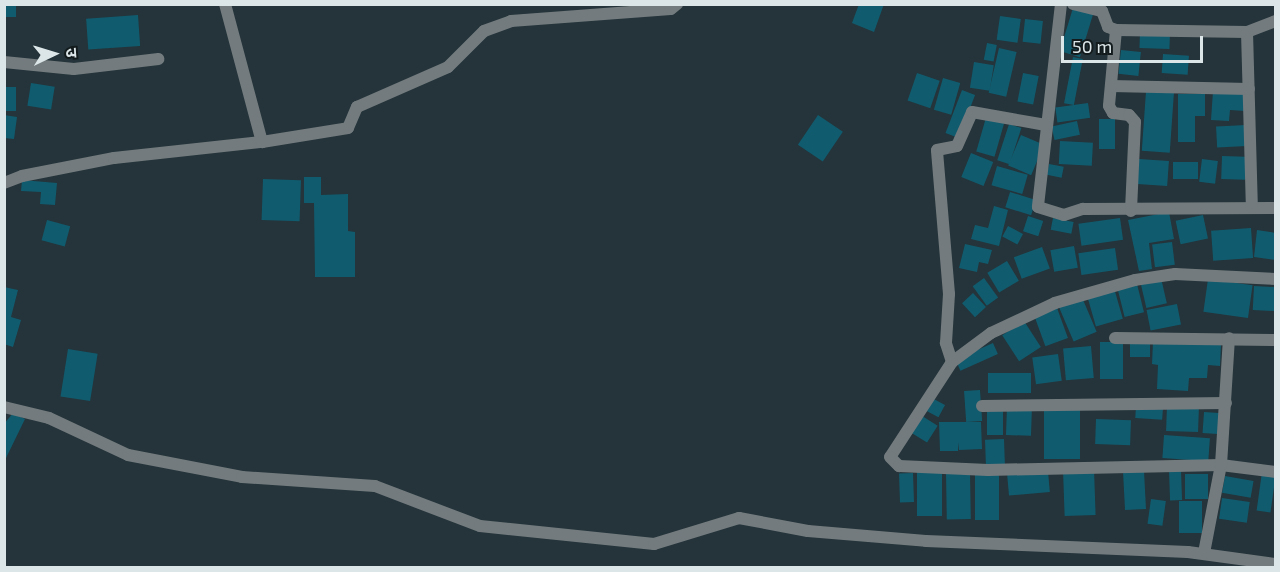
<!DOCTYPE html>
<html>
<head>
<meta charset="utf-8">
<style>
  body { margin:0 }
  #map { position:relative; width:1280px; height:572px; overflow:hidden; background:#24343a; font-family:"Exo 2","Noto Sans Devanagari",sans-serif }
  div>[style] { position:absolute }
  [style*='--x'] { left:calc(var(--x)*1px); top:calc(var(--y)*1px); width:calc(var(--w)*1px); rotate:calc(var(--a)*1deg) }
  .building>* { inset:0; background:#115b6e; transform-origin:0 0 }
  .street>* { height:12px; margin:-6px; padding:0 6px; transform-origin:6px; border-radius:6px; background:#737b7e }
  span { translate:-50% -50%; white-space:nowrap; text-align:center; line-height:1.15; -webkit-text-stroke:5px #131b1d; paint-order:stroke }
  .frame { position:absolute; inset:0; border:6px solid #dce6e9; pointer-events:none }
  .north { position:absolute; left:24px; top:24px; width:60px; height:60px; -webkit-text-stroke:4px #131b1d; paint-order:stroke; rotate:86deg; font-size:16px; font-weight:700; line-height:24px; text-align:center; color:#dce6e9 }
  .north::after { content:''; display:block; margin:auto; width:21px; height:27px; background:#dce6e9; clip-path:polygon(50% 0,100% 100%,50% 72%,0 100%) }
  .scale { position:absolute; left:1061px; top:36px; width:142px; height:27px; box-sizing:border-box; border:3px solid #dce6e9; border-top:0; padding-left:8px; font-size:18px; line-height:21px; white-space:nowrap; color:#dce6e9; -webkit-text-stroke:4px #131b1d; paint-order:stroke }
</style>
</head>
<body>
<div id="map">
  <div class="building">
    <div style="left:4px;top:4px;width:12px;height:13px"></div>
    <div style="clip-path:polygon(859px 4px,884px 4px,874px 32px,852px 23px)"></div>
    <div style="left:1073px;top:8px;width:21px;height:45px;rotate:17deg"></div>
    <div style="left:138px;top:15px;width:31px;height:52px;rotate:86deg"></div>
    <div style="left:1000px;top:16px;width:21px;height:24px;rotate:8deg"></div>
    <div style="left:1025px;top:19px;width:18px;height:23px;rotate:6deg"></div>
    <div style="left:1140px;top:32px;width:30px;height:16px;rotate:2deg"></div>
    <div style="left:987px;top:43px;width:10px;height:17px;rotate:11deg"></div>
    <div style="left:999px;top:48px;width:18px;height:46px;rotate:13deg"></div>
    <div style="left:1121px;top:50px;width:20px;height:24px;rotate:6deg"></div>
    <div style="left:1163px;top:54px;width:26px;height:19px;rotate:4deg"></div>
    <div style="left:1073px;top:57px;width:10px;height:47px;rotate:11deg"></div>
    <div style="left:974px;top:62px;width:20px;height:26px;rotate:9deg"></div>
    <div style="left:917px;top:73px;width:24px;height:29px;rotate:19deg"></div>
    <div style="left:1023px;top:73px;width:16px;height:29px;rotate:11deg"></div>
    <div style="left:943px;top:78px;width:18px;height:33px;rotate:16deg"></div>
    <div style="left:31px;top:83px;width:24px;height:23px;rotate:9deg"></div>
    <div style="left:4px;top:87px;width:12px;height:24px"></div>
    <div style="left:962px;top:90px;width:14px;height:46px;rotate:21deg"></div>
    <div style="left:1146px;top:91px;width:28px;height:60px;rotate:4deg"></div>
    <div style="clip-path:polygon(1213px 91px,1246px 92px,1245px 111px,1230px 110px,1229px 121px,1211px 120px)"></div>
    <div style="clip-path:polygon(1178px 94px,1205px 94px,1205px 116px,1195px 116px,1195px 142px,1178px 142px)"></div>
    <div style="left:1088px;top:103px;width:15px;height:33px;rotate:82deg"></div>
    <div style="left:987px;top:114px;width:19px;height:39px;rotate:16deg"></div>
    <div style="clip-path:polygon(4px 115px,17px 117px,14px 139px,4px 138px)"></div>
    <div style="left:818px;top:115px;width:30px;height:36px;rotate:34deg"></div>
    <div style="left:1099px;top:119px;width:16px;height:30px"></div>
    <div style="left:1077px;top:121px;width:14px;height:26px;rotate:78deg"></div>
    <div style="left:1009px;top:124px;width:13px;height:38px;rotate:18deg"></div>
    <div style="left:1246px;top:125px;width:21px;height:30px;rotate:87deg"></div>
    <div style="left:1021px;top:135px;width:25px;height:33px;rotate:23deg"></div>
    <div style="left:1060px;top:141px;width:33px;height:23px;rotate:3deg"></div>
    <div style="left:971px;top:153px;width:24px;height:26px;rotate:22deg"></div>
    <div style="left:1222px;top:156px;width:24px;height:23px;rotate:2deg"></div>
    <div style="left:1139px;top:159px;width:30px;height:25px;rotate:4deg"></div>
    <div style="left:1202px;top:159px;width:16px;height:23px;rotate:7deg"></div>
    <div style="left:1173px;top:162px;width:25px;height:17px"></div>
    <div style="left:1049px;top:164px;width:15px;height:11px;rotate:11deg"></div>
    <div style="left:997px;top:166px;width:32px;height:20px;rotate:16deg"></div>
    <div style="clip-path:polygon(304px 177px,321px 177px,321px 195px,348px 194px,348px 231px,355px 232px,355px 277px,315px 277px,314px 203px,304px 203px)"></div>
    <div style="left:263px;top:179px;width:38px;height:41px;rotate:2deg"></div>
    <div style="clip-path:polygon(22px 180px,57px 183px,55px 205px,40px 204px,41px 192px,21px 191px)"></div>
    <div style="left:1010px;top:192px;width:27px;height:16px;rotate:17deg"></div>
    <div style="clip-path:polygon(994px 206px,1008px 210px,999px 246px,971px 239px,975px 225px,988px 228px)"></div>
    <div style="clip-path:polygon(1169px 212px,1174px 239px,1149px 243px,1152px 269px,1139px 271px,1128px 220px)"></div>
    <div style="left:1203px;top:215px;width:24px;height:28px;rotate:78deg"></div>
    <div style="left:1028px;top:216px;width:16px;height:16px;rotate:18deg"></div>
    <div style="left:1053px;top:218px;width:21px;height:12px;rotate:11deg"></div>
    <div style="left:1120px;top:218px;width:22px;height:42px;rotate:82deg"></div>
    <div style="left:47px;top:220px;width:24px;height:21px;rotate:15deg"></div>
    <div style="left:1008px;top:226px;width:17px;height:12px;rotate:28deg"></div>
    <div style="left:1251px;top:228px;width:30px;height:40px;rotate:86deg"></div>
    <div style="clip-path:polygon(1257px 230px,1276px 233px,1276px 260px,1254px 257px)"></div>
    <div style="left:1172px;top:242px;width:23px;height:20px;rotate:83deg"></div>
    <div style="clip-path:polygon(965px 244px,992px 250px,988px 264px,979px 262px,977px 272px,959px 268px)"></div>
    <div style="left:1074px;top:246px;width:22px;height:24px;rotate:80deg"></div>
    <div style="left:1042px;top:247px;width:23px;height:30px;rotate:70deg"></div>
    <div style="left:1115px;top:248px;width:22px;height:37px;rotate:82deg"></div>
    <div style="left:1007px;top:261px;width:23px;height:23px;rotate:59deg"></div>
    <div style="left:984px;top:278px;width:24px;height:14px;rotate:54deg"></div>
    <div style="left:1161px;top:278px;width:26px;height:21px;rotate:77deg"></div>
    <div style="left:1208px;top:279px;width:45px;height:33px;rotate:8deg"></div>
    <div style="left:1137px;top:284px;width:29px;height:20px;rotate:76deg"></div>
    <div style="left:1254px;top:286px;width:22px;height:24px;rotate:3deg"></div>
    <div style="clip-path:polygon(4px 287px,18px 290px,11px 317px,21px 320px,13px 347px,4px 344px)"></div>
    <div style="left:1114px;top:288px;width:32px;height:28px;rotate:74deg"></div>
    <div style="left:973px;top:293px;width:19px;height:15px;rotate:47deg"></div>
    <div style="left:1081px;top:295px;width:40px;height:25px;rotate:67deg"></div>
    <div style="left:1177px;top:304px;width:21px;height:31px;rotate:79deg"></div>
    <div style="left:1057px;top:308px;width:32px;height:24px;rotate:70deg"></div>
    <div style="left:1024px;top:321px;width:31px;height:26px;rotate:57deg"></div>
    <div style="left:1100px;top:342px;width:23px;height:37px"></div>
    <div style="left:1130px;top:342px;width:20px;height:15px"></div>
    <div style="clip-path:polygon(1153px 342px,1221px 345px,1220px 366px,1208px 365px,1207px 378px,1189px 378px,1188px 391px,1157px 389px,1158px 365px,1152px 364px)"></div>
    <div style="left:993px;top:343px;width:12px;height:41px;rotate:66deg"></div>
    <div style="left:1091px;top:346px;width:32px;height:28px;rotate:85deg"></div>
    <div style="left:68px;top:349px;width:30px;height:48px;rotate:9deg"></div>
    <div style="left:1058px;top:354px;width:27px;height:26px;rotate:82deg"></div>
    <div style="left:988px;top:373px;width:43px;height:20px"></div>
    <div style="left:980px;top:390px;width:31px;height:16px;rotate:86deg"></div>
    <div style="left:930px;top:397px;width:17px;height:14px;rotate:28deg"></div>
    <div style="left:1167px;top:405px;width:32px;height:26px;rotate:2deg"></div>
    <div style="left:1007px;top:406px;width:25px;height:29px;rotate:2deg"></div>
    <div style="left:1136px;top:407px;width:27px;height:11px;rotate:4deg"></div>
    <div style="left:987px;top:408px;width:16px;height:27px"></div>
    <div style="left:1044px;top:408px;width:36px;height:51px"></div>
    <div style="left:1204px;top:412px;width:15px;height:21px;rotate:4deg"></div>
    <div style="clip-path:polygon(13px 413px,25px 419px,6px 458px,4px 424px)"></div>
    <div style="left:919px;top:414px;width:22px;height:20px;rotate:32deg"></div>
    <div style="left:1096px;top:419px;width:35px;height:25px;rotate:2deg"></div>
    <div style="clip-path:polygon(939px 422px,981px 422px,982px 449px,959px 450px,958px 442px,958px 451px,940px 451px)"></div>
    <div style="left:1164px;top:435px;width:46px;height:23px;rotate:4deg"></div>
    <div style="left:1004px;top:439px;width:26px;height:19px;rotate:88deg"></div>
    <div style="left:917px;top:469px;width:25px;height:47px"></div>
    <div style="left:1094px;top:469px;width:46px;height:31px;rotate:88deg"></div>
    <div style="left:1181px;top:470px;width:30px;height:12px;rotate:88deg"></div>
    <div style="left:1048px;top:471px;width:21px;height:41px;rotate:85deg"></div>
    <div style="left:1144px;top:471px;width:38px;height:21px;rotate:87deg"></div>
    <div style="left:1262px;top:472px;width:14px;height:39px;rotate:8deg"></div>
    <div style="left:913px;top:473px;width:29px;height:14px;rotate:88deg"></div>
    <div style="left:970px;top:473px;width:46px;height:24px;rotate:89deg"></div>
    <div style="left:975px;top:474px;width:24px;height:46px"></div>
    <div style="left:1185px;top:474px;width:23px;height:25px"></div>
    <div style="left:1225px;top:476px;width:29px;height:17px;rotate:10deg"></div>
    <div style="left:1222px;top:498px;width:28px;height:21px;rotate:8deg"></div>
    <div style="left:1151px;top:499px;width:15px;height:25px;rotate:8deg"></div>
    <div style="left:1179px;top:501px;width:23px;height:32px"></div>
  </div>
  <div class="street">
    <div style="--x:225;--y:4;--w:143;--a:75"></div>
    <div style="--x:1061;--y:4;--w:204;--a:96.5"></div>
    <div style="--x:1038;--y:207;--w:27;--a:17"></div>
    <div style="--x:1064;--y:215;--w:20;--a:-18"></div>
    <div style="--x:1083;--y:209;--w:193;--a:-0.3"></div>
    <div style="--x:1073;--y:4;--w:30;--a:14"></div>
    <div style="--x:1102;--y:11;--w:17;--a:69"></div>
    <div style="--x:1108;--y:27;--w:9;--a:21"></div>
    <div style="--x:1116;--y:30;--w:131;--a:0.9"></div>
    <div style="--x:1247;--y:32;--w:31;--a:-21"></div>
    <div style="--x:1116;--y:30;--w:76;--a:95.3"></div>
    <div style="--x:1109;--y:106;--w:8;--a:60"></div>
    <div style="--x:1113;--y:113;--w:16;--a:7"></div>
    <div style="--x:1129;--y:115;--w:9;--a:49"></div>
    <div style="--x:1135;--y:122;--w:89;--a:92.6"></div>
    <div style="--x:1247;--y:32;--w:176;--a:88.4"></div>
    <div style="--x:4;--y:62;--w:70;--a:5.7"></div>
    <div style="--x:74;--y:69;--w:85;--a:-6.8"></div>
    <div style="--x:1111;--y:86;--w:138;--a:1.2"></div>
    <div style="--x:4;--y:183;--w:19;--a:-21"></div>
    <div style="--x:22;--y:176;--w:94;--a:-11.1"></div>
    <div style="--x:114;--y:158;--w:149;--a:-6.2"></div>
    <div style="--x:262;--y:142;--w:87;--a:-9.2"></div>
    <div style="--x:348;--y:128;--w:23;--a:-67"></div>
    <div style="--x:357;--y:107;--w:99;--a:-23.7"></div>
    <div style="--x:448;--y:67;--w:51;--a:-45"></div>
    <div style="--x:484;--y:31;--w:29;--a:-20"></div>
    <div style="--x:511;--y:21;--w:160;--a:-4.3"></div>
    <div style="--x:671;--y:9;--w:8;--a:-40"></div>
    <div style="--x:1276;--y:279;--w:101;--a:-177.2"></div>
    <div style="--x:1175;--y:274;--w:40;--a:171.5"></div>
    <div style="--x:1135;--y:280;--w:83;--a:164"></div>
    <div style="--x:1055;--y:303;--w:71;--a:154.9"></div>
    <div style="--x:991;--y:333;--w:49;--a:143.4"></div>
    <div style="--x:952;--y:362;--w:113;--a:123.1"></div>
    <div style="--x:890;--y:457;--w:13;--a:45"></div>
    <div style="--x:899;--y:466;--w:89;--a:2.6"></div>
    <div style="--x:988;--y:470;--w:233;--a:-1.2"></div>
    <div style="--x:1221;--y:465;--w:55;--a:7.3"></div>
    <div style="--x:1115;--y:338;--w:161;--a:0.7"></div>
    <div style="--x:952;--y:362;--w:20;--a:-108"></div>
    <div style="--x:946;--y:343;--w:49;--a:-86.5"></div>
    <div style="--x:949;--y:294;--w:144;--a:-94.8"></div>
    <div style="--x:937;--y:150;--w:20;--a:-11"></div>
    <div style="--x:957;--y:146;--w:37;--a:-66"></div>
    <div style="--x:972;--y:112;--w:75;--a:10"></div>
    <div style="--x:982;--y:406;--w:244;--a:-0.7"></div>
    <div style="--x:4;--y:407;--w:46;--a:13.7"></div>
    <div style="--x:49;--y:418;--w:87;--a:25.1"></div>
    <div style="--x:128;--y:455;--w:116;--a:10.9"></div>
    <div style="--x:242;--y:477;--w:133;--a:3.9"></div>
    <div style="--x:375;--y:486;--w:112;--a:20.9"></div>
    <div style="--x:480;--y:526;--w:175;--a:5.9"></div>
    <div style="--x:654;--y:544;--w:89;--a:-17"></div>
    <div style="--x:739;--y:518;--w:70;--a:10.7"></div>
    <div style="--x:808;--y:531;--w:118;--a:4.8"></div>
    <div style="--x:926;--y:541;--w:262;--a:2.4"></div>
    <div style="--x:1188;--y:552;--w:89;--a:7.8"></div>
    <div style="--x:1204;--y:553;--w:90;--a:-79.1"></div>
    <div style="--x:1221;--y:465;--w:127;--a:-86.4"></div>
  </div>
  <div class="frame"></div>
  <div class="north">उ</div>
  <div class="scale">50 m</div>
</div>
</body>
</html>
